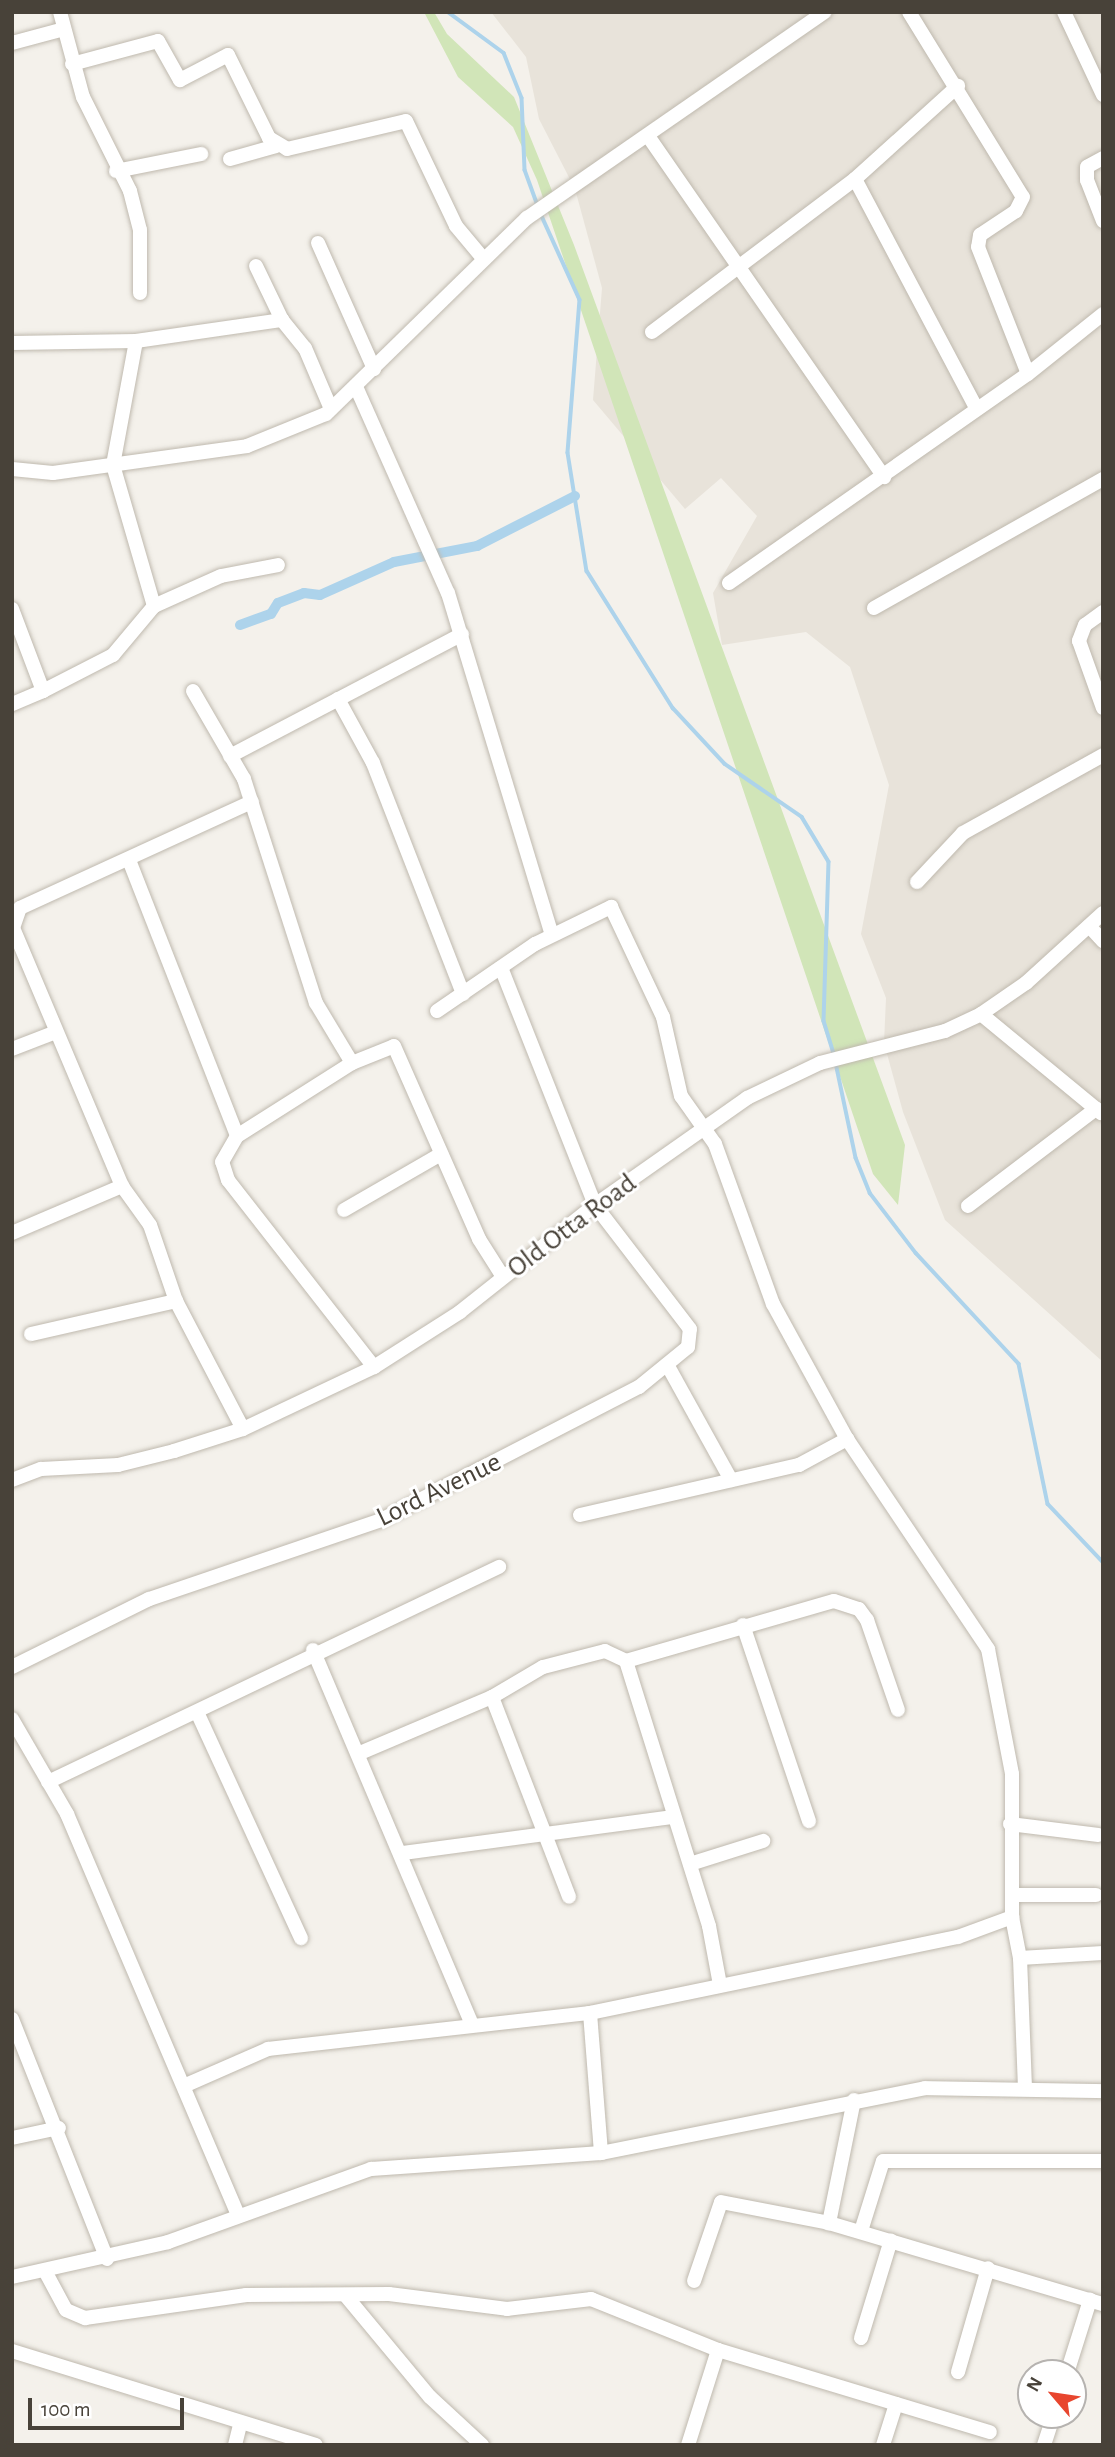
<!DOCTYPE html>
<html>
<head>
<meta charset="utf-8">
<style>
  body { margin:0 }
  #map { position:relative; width:1115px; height:2457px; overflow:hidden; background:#f4f1eb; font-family:"Alegreya Sans",sans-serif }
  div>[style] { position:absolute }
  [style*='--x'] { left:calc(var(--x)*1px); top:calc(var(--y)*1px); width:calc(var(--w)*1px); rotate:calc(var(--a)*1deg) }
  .residential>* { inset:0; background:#e8e3da }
  .green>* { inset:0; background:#d1e5b8 }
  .stream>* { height:3.5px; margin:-1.75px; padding:0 1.75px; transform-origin:1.75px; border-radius:1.75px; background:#add3eb }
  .canal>* { height:10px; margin:-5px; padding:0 5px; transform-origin:5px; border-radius:5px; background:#add3eb }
  .roads { filter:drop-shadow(0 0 2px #bfb9ae) drop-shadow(0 0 2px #bfb9ae) }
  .minor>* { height:14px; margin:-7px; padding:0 7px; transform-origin:7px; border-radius:7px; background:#fff }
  span { translate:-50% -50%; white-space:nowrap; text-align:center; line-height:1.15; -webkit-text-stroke:6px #fff; paint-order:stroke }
  .street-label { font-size:28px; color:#484239 }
  .frame { position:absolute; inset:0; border:14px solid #484239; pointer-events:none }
  .north { position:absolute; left:1017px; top:2359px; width:70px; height:70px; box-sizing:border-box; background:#fff; border:2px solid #b6b3b0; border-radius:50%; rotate:299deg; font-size:19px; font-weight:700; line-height:28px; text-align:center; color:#484239 }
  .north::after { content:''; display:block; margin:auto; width:24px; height:32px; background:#e8462e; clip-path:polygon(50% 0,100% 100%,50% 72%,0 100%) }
  .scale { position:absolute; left:28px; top:2398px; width:156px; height:32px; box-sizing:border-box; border:4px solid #484239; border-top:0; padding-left:9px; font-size:21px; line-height:24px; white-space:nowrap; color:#484239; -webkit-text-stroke:5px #fff; paint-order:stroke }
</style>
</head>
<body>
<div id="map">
  <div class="residential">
    <div style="clip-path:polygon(491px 12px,1103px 12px,1103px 1362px,945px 1220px,903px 1112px,884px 1043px,886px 998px,861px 934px,889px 785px,850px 667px,806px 632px,722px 645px,713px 593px,757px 516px,721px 478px,685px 509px,593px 400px,602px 288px,575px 189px,539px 119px,526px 57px)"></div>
  </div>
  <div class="green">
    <div style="clip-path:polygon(424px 12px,434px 12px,447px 34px,514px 97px,574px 245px,905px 1145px,898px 1205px,873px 1174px,537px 180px,513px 127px,458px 77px)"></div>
  </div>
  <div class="stream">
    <div style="--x:448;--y:12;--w:69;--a:36.2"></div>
    <div style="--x:504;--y:53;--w:48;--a:68.2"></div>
    <div style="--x:522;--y:98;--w:72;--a:87.6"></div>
    <div style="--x:525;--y:170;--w:38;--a:70"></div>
    <div style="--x:541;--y:214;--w:94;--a:65.6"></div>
    <div style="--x:580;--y:300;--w:153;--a:94.5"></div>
    <div style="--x:568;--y:453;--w:120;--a:80.9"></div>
    <div style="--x:587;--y:571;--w:162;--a:57.9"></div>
    <div style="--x:673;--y:708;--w:76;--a:47.1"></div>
    <div style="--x:725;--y:764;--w:93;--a:34.5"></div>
    <div style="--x:802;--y:817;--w:52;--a:59"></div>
    <div style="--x:829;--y:862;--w:159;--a:91.8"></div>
    <div style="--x:824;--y:1021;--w:37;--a:73"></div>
    <div style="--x:836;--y:1063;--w:97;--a:78.1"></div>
    <div style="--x:856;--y:1158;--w:38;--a:68"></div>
    <div style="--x:870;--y:1193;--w:76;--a:52.5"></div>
    <div style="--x:916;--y:1253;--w:151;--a:47.1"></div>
    <div style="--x:1019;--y:1364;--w:143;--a:78.3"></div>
    <div style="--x:1048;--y:1504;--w:80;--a:46.5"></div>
  </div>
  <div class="canal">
    <div style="--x:240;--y:625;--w:33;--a:-20"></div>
    <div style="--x:271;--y:614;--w:13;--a:-58"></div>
    <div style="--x:278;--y:603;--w:28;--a:-21"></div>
    <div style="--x:304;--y:593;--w:16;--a:7"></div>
    <div style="--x:320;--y:595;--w:81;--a:-24"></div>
    <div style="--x:394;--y:562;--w:85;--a:-10.9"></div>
    <div style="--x:477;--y:546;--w:110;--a:-27"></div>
  </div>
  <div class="roads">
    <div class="minor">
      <div style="--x:60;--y:12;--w:88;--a:74.9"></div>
      <div style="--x:83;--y:97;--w:105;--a:63.4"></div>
      <div style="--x:130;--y:191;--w:40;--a:75.6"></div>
      <div style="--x:140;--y:230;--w:63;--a:90"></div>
      <div style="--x:909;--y:12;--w:217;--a:58.4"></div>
      <div style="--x:1023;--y:197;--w:16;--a:117"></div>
      <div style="--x:1016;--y:211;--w:43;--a:146.3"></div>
      <div style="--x:980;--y:235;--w:12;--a:99"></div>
      <div style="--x:978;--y:247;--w:136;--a:68.5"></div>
      <div style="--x:1064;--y:12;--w:92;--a:64.8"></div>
      <div style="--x:12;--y:43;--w:54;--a:-15.1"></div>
      <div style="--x:72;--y:64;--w:89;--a:-15"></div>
      <div style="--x:158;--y:41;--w:45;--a:60.6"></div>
      <div style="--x:180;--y:80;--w:54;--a:-27.5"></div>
      <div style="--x:228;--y:55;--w:93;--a:63.7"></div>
      <div style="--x:269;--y:138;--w:21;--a:31"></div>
      <div style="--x:287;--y:149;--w:122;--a:-13.2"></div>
      <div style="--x:406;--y:121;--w:116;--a:64.5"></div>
      <div style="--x:456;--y:226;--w:39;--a:50"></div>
      <div style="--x:648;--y:136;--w:415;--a:55.3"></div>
      <div style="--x:1103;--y:158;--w:18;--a:151"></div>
      <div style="--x:1087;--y:167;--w:13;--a:90"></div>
      <div style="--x:1087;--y:180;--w:44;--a:68.7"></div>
      <div style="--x:230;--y:159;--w:48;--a:-15.8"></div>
      <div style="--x:116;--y:171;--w:87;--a:-11.3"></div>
      <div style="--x:855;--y:179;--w:257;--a:62.1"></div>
      <div style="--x:318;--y:243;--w:138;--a:66"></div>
      <div style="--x:256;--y:266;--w:60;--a:64.3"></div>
      <div style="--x:282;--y:320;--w:36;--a:51"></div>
      <div style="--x:305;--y:348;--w:66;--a:66.9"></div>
      <div style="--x:652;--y:332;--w:254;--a:-37"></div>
      <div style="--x:855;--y:179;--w:139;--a:-42.1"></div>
      <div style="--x:136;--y:341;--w:126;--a:100.5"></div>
      <div style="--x:113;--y:465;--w:147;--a:73.8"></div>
      <div style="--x:12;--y:343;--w:124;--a:-0.9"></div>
      <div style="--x:136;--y:341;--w:148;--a:-8.2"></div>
      <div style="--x:357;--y:389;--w:223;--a:66"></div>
      <div style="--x:448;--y:593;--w:357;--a:73.1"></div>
      <div style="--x:12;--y:469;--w:41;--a:5.6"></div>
      <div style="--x:53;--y:473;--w:196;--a:-7.9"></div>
      <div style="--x:247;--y:446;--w:85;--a:-22.1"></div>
      <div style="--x:326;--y:414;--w:281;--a:-44.3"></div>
      <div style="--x:527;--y:218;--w:362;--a:-34.7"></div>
      <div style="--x:729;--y:583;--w:365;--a:-35"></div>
      <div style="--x:1028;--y:374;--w:96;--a:-38.7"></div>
      <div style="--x:874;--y:608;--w:263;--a:-29.4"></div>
      <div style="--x:12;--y:609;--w:88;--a:69.3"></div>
      <div style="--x:43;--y:691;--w:34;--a:157"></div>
      <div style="--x:1103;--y:612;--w:22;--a:144"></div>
      <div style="--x:1085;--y:625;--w:17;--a:111"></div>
      <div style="--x:1079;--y:641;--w:71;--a:70.3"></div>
      <div style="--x:43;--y:691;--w:79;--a:-27.2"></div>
      <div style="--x:113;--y:655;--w:64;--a:-50.1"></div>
      <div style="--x:154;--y:606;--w:73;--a:-24.1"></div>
      <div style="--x:221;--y:576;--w:58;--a:-10.9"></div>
      <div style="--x:193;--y:691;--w:102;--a:59.9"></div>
      <div style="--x:244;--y:779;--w:235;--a:72.2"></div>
      <div style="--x:316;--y:1003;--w:70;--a:59"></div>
      <div style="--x:338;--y:699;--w:73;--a:61.3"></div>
      <div style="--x:373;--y:763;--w:248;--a:68.7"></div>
      <div style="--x:230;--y:756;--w:262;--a:-27.7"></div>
      <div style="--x:129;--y:860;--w:296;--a:68.6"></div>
      <div style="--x:917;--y:882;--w:67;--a:-46.8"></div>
      <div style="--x:963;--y:833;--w:160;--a:-29.1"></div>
      <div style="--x:1089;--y:926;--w:21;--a:47"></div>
      <div style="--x:437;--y:1011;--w:119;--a:-34.4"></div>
      <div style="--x:535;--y:944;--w:85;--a:-26"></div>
      <div style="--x:611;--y:907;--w:122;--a:64.7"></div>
      <div style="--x:663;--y:1017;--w:81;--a:77.2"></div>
      <div style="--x:681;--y:1096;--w:59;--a:54.7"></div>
      <div style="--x:715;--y:1144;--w:170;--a:70.1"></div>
      <div style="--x:773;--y:1304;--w:154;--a:61.3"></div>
      <div style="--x:847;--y:1439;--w:253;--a:56.1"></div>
      <div style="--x:988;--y:1649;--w:127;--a:79.1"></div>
      <div style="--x:1012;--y:1774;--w:143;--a:90"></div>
      <div style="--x:1012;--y:1917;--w:42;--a:79"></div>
      <div style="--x:1020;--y:1958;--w:131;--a:87.8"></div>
      <div style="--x:981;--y:1014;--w:156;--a:39.5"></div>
      <div style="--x:12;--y:1049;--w:47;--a:-21.1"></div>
      <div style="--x:968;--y:1206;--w:161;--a:-37.2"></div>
      <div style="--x:344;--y:1210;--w:112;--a:-30"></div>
      <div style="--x:12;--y:1233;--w:120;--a:-23.1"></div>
      <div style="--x:31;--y:1334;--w:149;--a:-12.8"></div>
      <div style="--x:374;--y:1367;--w:237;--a:-128"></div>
      <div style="--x:228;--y:1180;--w:19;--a:-108"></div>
      <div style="--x:222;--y:1162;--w:30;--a:-60"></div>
      <div style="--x:237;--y:1136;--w:136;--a:-32.4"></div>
      <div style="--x:352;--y:1063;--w:45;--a:-22"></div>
      <div style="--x:394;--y:1046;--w:211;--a:66.2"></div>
      <div style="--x:479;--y:1239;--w:45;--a:57.7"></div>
      <div style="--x:669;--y:1368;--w:128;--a:61"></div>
      <div style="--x:243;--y:1429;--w:144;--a:-117.6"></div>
      <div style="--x:176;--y:1301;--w:80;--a:-108.9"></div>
      <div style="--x:150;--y:1225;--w:48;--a:-125.7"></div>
      <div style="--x:122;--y:1186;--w:280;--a:-112.9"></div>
      <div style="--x:13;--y:928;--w:21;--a:-71"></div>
      <div style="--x:20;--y:908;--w:255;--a:-24.6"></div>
      <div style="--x:12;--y:1480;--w:31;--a:-21"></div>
      <div style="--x:41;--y:1469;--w:77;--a:-3"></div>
      <div style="--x:118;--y:1465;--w:58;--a:-14"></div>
      <div style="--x:174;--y:1451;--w:72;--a:-17.7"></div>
      <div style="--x:243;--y:1429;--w:145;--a:-25.3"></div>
      <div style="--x:374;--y:1367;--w:102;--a:-32.6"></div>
      <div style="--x:460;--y:1312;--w:172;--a:-38.4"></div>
      <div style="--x:595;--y:1205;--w:186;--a:-35.1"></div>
      <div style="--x:747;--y:1098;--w:81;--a:-25.6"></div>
      <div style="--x:820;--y:1063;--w:129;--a:-14.4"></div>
      <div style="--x:945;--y:1031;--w:40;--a:-25"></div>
      <div style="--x:981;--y:1014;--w:55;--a:-34.6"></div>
      <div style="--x:1026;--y:983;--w:104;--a:-42.3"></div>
      <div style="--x:580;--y:1515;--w:225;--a:-12.9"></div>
      <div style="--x:799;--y:1465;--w:55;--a:-28.4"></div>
      <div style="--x:743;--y:1625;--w:207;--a:71.4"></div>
      <div style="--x:313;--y:1650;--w:407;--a:67"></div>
      <div style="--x:626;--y:1661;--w:278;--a:72.6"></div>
      <div style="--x:709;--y:1926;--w:60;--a:79.4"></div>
      <div style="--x:12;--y:1667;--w:153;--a:-26.4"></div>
      <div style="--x:149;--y:1599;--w:245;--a:-18.8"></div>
      <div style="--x:381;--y:1520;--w:290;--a:-27.3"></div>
      <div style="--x:639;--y:1387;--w:63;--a:-39.2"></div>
      <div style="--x:688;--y:1347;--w:18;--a:-84"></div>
      <div style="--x:690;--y:1329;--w:156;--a:-127.5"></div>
      <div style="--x:595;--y:1205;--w:255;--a:-111.6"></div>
      <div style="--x:492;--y:1697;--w:214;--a:68.9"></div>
      <div style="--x:197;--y:1712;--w:249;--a:65.3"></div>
      <div style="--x:12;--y:1719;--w:110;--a:59.9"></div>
      <div style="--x:67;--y:1814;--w:434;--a:66.9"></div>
      <div style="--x:360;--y:1753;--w:143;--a:-23"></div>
      <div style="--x:492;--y:1697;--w:59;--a:-30.5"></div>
      <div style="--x:543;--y:1667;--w:64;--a:-14.5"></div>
      <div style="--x:605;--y:1651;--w:23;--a:25"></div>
      <div style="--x:626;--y:1661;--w:216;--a:-16.1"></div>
      <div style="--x:834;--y:1601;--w:26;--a:18"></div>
      <div style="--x:859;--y:1609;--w:14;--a:54"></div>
      <div style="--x:867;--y:1620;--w:95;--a:71"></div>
      <div style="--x:48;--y:1782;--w:500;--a:-25.5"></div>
      <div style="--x:1010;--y:1824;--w:89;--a:7.1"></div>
      <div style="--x:403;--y:1853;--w:271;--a:-7.6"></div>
      <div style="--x:690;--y:1864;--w:77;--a:-17.5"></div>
      <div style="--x:1013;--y:1895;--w:83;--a:0"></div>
      <div style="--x:1020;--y:1958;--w:83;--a:-3.4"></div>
      <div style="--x:590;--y:2013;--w:140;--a:85.5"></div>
      <div style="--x:12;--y:2019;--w:258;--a:68.4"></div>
      <div style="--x:186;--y:2085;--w:90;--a:-23.7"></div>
      <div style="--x:268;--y:2049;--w:324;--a:-6.4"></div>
      <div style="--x:590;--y:2013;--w:376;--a:-11.7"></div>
      <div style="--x:958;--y:1937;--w:58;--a:-20.3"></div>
      <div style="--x:854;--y:2100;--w:126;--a:101.5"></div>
      <div style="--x:829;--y:2223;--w:286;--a:16.5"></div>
      <div style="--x:12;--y:2138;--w:48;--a:-12"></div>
      <div style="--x:861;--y:2231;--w:73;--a:-72.6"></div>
      <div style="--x:883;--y:2161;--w:220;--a:0"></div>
      <div style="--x:45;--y:2271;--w:44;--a:61.7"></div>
      <div style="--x:66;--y:2310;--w:21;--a:23"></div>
      <div style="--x:85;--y:2318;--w:163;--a:-8.1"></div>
      <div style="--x:246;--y:2295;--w:143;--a:-0.4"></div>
      <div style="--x:389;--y:2294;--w:119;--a:7.2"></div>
      <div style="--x:507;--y:2309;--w:85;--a:-6.8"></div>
      <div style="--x:591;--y:2299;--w:137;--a:21.9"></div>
      <div style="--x:718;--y:2350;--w:100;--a:107.5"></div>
      <div style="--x:12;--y:2277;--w:160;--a:-12.6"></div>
      <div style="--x:168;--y:2242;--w:216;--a:-19.8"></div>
      <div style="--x:371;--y:2169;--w:231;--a:-4"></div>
      <div style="--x:601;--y:2153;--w:330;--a:-11.3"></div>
      <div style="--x:925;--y:2088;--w:178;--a:1"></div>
      <div style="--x:694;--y:2281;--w:83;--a:-71.1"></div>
      <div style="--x:721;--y:2202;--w:110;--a:11"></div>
      <div style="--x:346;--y:2296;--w:131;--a:50.3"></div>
      <div style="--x:430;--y:2397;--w:71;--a:42.7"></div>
      <div style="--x:861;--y:2338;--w:102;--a:-73"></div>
      <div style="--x:718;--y:2350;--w:284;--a:16.8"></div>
      <div style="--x:12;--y:2351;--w:318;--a:17.2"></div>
      <div style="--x:958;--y:2372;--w:108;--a:-73.9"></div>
      <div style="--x:1067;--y:2373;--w:77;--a:-72.5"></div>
      <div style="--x:235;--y:2445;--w:21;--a:-76"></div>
      <div style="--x:883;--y:2445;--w:43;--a:-72.4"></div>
      <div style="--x:1044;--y:2445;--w:32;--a:-72"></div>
    </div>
  </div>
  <div class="street-label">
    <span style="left:572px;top:1226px;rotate:-37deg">Old Otta Road</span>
    <span style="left:439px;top:1490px;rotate:-26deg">Lord Avenue</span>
  </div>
  <div class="frame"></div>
  <div class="north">N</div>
  <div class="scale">100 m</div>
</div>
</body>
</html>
